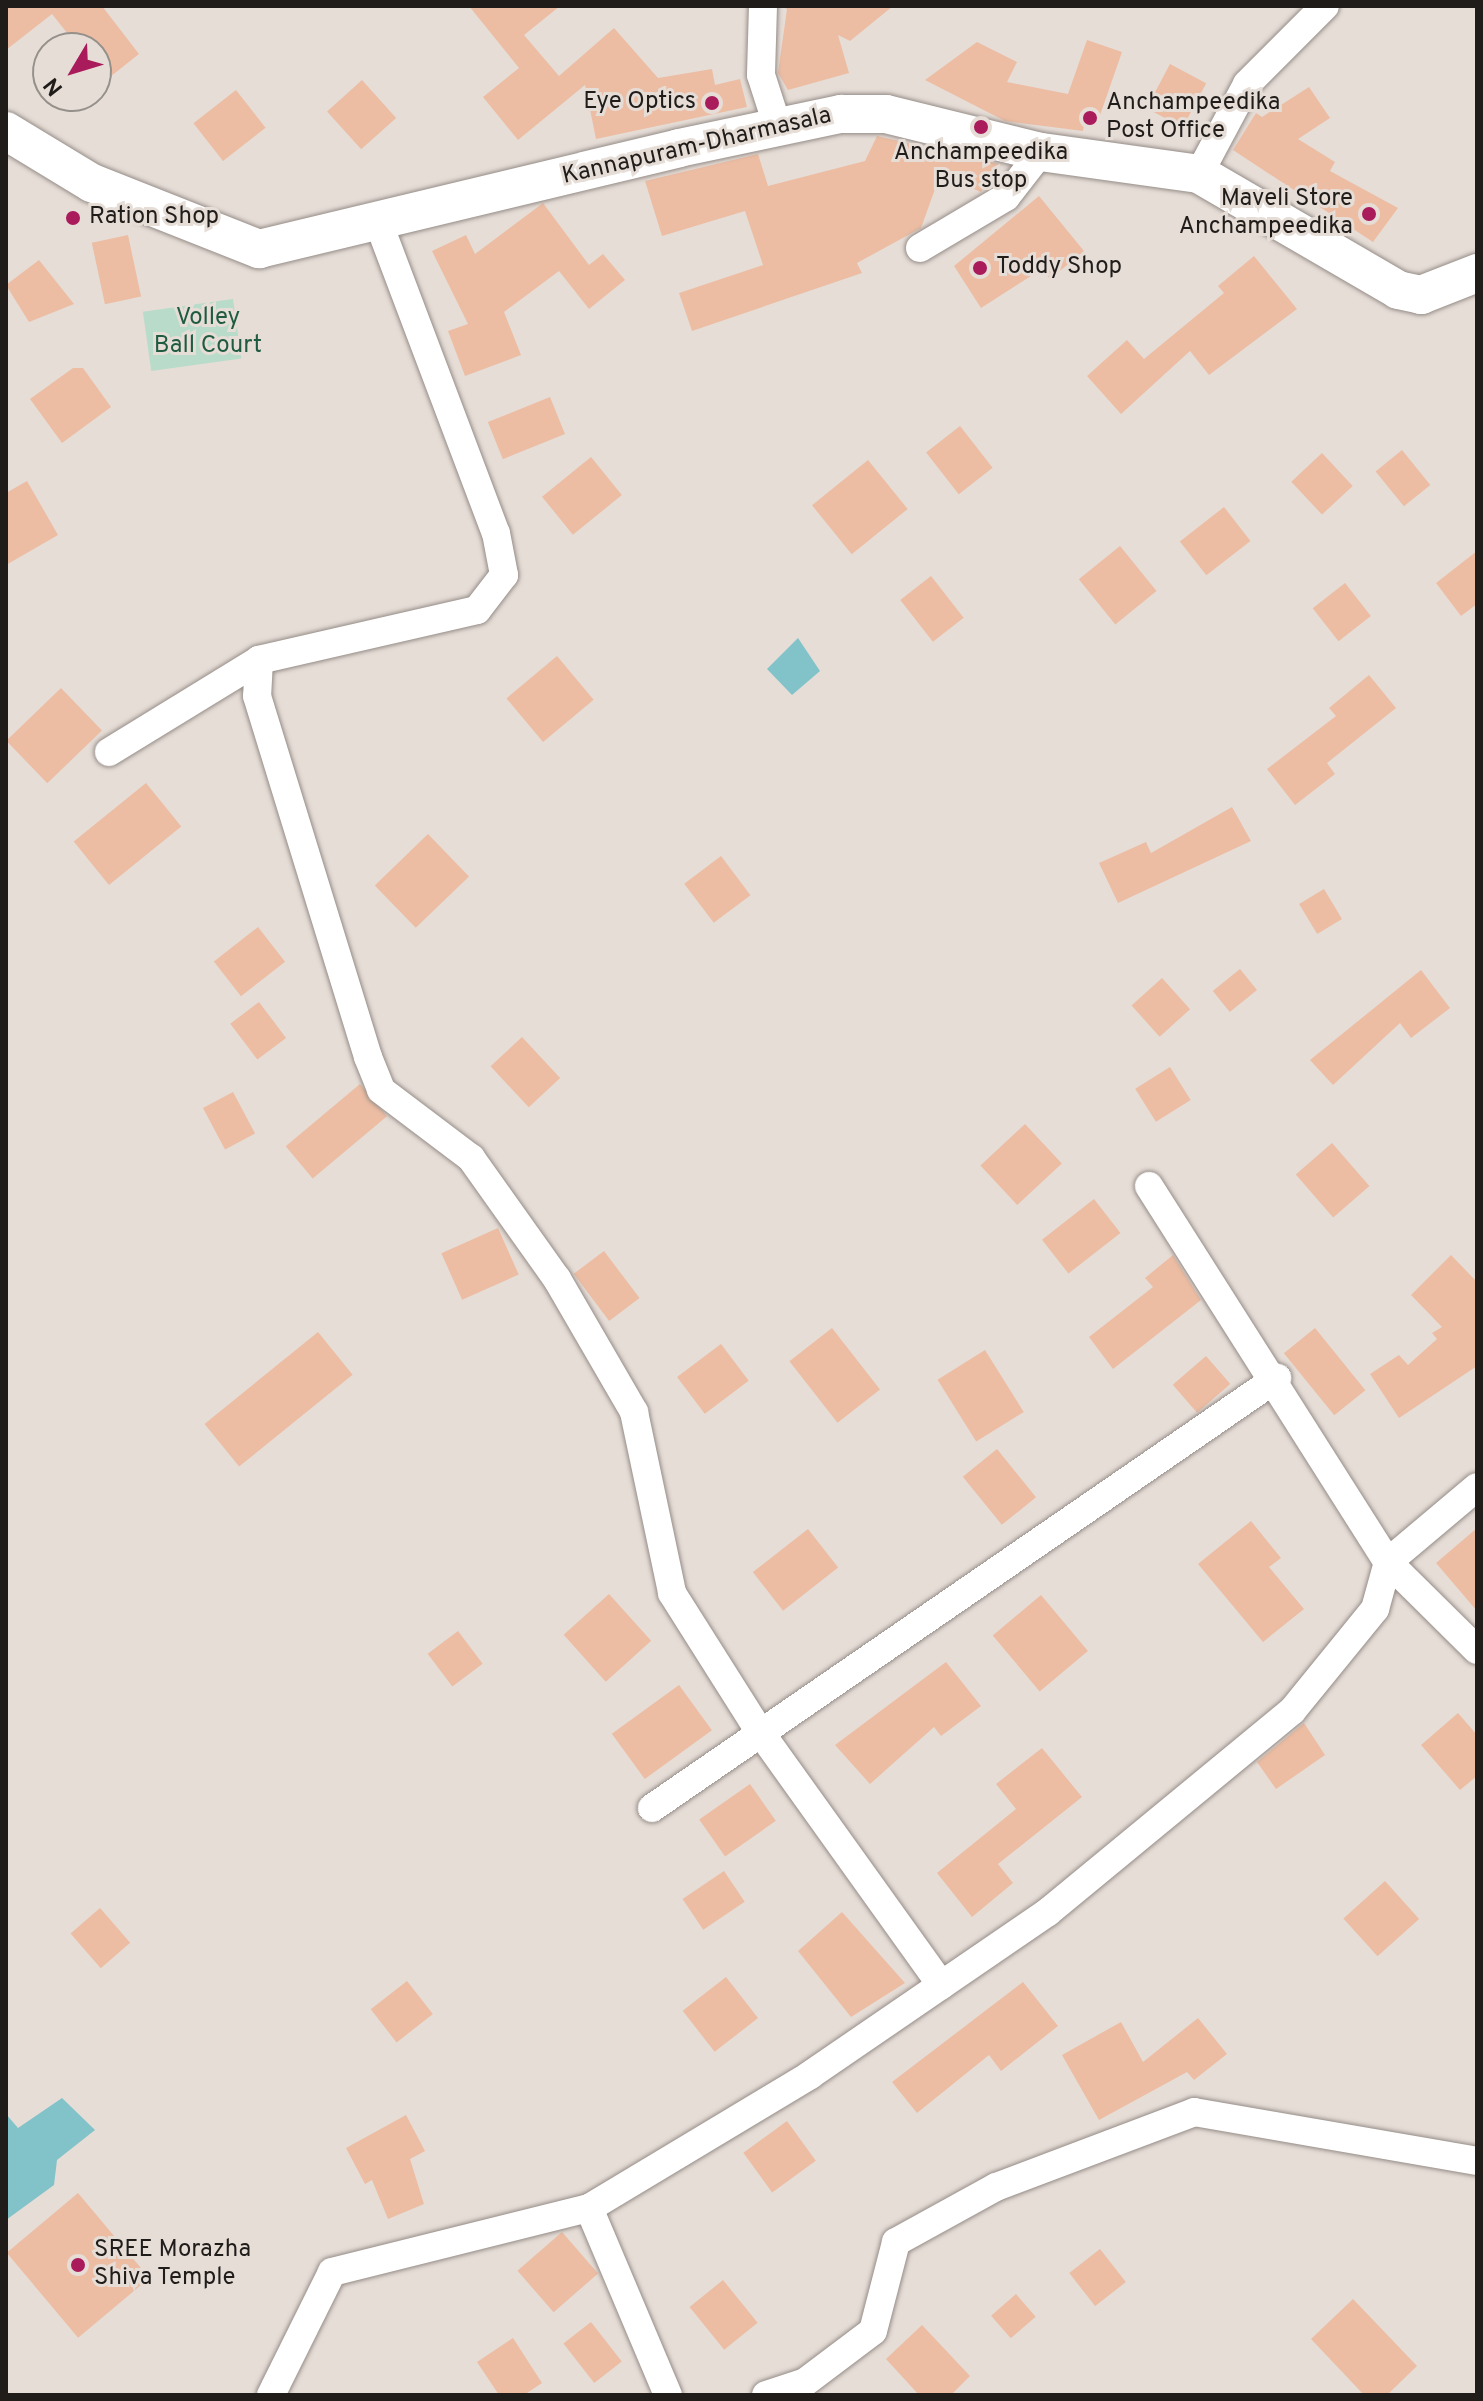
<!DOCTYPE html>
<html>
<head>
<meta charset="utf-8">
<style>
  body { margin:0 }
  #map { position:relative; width:1483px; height:2401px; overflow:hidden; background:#e6ddd7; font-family:Overpass,sans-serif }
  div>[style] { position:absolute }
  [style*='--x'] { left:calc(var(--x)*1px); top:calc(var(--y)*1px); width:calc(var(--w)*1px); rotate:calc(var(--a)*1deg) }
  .green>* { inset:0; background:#b9dbc9; transform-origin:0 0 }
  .water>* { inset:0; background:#82c2c9 }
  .building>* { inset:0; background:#ecbda3; transform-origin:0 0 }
  .roads { filter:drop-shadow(0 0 2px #958c87) drop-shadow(0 0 2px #958c87) }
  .street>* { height:28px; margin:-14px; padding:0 14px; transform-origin:14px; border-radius:14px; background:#fff }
  .secondary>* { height:38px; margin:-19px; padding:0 19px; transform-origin:19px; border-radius:19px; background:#fff }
  .dots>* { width:22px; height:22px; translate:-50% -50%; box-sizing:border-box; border:4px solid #e6ddd7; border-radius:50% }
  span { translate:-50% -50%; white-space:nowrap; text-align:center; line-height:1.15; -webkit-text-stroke:6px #e6ddd7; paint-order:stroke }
  .poi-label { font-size:24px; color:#1f1c1a }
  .right { translate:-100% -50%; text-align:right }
  .left { translate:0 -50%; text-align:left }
  .street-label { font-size:24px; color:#1f1c1a }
  .park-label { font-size:24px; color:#1e5b40 }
  .frame { position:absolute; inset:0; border:8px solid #1f1c1a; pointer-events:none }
  .north { position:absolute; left:32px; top:32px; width:80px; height:80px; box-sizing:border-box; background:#e6ddd7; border:2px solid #96908b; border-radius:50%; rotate:232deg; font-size:22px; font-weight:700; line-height:32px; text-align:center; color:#1f1c1a }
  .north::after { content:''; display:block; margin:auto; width:28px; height:36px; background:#a91b5b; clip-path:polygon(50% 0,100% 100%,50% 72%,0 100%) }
</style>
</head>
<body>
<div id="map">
  <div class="green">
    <div style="left:233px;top:299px;width:60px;height:91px;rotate:82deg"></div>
  </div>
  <div class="water">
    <div style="clip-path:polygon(798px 638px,820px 671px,792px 695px,767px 669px)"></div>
    <div style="clip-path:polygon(62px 2098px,95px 2130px,57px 2160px,54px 2185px,6px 2220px,6px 2114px,18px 2128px)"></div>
  </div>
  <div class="building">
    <div style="clip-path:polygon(6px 6px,102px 6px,139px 54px,96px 88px,96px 48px,79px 48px,52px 14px,6px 50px)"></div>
    <div style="clip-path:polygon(469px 6px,560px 6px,524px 35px,559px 76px,614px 28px,658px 78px,712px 69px,715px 85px,740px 79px,747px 107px,596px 139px,585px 85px,518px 140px,483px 97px,519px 68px)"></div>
    <div style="clip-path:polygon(781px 6px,893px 6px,850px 41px,838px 35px,849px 73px,788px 90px,778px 73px,787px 9px)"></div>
    <div style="clip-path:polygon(1087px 40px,1122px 52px,1098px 121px,1086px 116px,1083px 131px,1005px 121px,925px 80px,977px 42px,1017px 62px,1007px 82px,1068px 94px)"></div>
    <div style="left:1170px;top:64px;width:41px;height:50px;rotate:28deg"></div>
    <div style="left:362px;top:80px;width:51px;height:47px;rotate:48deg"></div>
    <div style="clip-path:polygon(1309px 87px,1330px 118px,1298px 139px,1335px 162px,1330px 171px,1398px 208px,1373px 242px,1233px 150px,1256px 113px,1262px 117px)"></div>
    <div style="left:236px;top:90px;width:48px;height:54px;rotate:52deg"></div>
    <div style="clip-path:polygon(877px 136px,999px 164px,981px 192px,940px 175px,921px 228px,857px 263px,862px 273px,692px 331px,679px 293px,763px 265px,745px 211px,662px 236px,645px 181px,758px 154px,768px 186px,865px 161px)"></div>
    <div style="clip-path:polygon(1039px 196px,1084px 251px,1050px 279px,1042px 269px,981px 308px,954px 266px)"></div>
    <div style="clip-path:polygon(543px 203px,589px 265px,603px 254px,625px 280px,589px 309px,559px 271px,504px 312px,521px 355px,465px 376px,448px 331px,468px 324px,432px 251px,466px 235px,475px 254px)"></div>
    <div style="left:128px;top:235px;width:63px;height:37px;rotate:78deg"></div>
    <div style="clip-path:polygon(1254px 256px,1297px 309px,1209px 375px,1190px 351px,1121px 414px,1087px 376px,1127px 340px,1144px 359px,1224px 293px,1218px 286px)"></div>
    <div style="clip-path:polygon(39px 260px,74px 304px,29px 322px,6px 285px)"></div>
    <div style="clip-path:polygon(73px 368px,83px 368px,111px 407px,62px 443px,30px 399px)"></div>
    <div style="left:550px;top:397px;width:40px;height:67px;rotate:68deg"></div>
    <div style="left:960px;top:426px;width:53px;height:43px;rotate:52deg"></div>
    <div style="left:1402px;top:450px;width:45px;height:34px;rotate:51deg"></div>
    <div style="left:1322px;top:453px;width:45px;height:42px;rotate:47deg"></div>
    <div style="left:591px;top:457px;width:49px;height:63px;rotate:51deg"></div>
    <div style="left:868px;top:460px;width:63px;height:72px;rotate:51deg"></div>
    <div style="clip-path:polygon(27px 481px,58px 535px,6px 565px,6px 493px)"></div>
    <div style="left:1224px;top:507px;width:43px;height:56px;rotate:52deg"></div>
    <div style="left:1120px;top:546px;width:58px;height:53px;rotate:51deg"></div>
    <div style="clip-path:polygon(1477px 551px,1477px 604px,1461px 616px,1436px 583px)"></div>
    <div style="left:931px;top:576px;width:53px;height:39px;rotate:52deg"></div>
    <div style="left:1345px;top:583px;width:42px;height:41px;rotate:52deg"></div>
    <div style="left:557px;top:656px;width:57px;height:66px;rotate:50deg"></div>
    <div style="clip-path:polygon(1369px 675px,1396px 708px,1327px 763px,1335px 774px,1295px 805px,1267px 769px,1336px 716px,1329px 708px)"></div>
    <div style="left:61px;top:688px;width:59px;height:76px;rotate:46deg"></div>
    <div style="left:146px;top:783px;width:56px;height:93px;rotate:51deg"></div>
    <div style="clip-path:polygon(1232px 807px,1251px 841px,1118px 903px,1099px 863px,1146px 842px,1151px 853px)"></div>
    <div style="left:428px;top:834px;width:59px;height:74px;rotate:46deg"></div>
    <div style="left:721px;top:856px;width:49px;height:46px;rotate:53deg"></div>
    <div style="left:1324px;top:889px;width:35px;height:29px;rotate:59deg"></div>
    <div style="left:258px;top:927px;width:44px;height:56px;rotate:52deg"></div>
    <div style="left:1240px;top:969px;width:27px;height:35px;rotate:51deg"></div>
    <div style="clip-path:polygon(1421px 970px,1450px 1008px,1411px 1038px,1400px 1023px,1333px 1085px,1310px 1060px)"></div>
    <div style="left:1162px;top:978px;width:42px;height:41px;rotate:48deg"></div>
    <div style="left:259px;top:1002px;width:45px;height:36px;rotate:53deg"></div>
    <div style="left:522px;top:1037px;width:56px;height:43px;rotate:47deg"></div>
    <div style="left:1170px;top:1067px;width:39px;height:41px;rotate:58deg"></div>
    <div style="left:360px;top:1084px;width:42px;height:97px;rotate:50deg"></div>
    <div style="left:233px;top:1092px;width:47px;height:34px;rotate:62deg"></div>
    <div style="left:1025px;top:1124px;width:54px;height:61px;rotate:47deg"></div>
    <div style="left:1332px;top:1143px;width:57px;height:48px;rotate:49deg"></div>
    <div style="left:1094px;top:1199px;width:43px;height:66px;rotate:52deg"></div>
    <div style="left:498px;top:1228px;width:51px;height:62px;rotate:66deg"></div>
    <div style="left:604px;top:1251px;width:59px;height:38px;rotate:53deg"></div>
    <div style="clip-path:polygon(1173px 1255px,1201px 1300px,1113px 1369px,1089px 1337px,1153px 1287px,1145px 1278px)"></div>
    <div style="clip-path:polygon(1451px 1255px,1477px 1282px,1477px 1366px,1399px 1418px,1370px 1374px,1399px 1355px,1408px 1365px,1437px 1339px,1432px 1333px,1442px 1327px,1411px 1295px)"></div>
    <div style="left:832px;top:1328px;width:78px;height:54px;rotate:52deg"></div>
    <div style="left:1315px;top:1328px;width:80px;height:40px;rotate:51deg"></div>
    <div style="left:318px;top:1332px;width:55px;height:146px;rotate:51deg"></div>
    <div style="left:721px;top:1344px;width:46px;height:55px;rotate:53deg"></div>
    <div style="left:985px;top:1350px;width:73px;height:56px;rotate:58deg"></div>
    <div style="left:1206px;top:1356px;width:37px;height:44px;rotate:49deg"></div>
    <div style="left:997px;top:1449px;width:62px;height:44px;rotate:51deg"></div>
    <div style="clip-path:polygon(1251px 1521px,1281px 1558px,1269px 1567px,1304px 1609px,1263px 1642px,1198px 1564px)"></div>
    <div style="clip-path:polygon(1477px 1528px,1477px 1611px,1436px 1563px)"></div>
    <div style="left:808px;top:1529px;width:49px;height:70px;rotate:52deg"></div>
    <div style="left:609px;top:1594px;width:63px;height:61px;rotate:48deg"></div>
    <div style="left:1041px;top:1595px;width:73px;height:63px;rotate:50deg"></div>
    <div style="left:458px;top:1631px;width:41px;height:38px;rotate:53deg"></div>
    <div style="clip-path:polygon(946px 1662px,981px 1706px,941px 1736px,934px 1727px,870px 1784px,835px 1745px)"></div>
    <div style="left:679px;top:1685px;width:56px;height:83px;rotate:54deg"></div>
    <div style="clip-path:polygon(1458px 1713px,1477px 1735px,1477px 1776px,1460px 1790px,1421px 1745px)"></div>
    <div style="clip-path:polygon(1304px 1723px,1325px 1755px,1276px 1789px,1257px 1762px)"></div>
    <div style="clip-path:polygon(1042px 1748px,1082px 1797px,998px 1864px,1013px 1883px,972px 1917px,937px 1873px,1016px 1809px,996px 1784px)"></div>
    <div style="left:750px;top:1784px;width:45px;height:62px;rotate:55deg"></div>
    <div style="left:724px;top:1871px;width:37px;height:50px;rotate:56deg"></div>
    <div style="left:1385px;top:1881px;width:51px;height:56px;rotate:48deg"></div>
    <div style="left:100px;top:1908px;width:46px;height:39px;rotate:49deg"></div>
    <div style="clip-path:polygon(842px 1912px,905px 1983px,851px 2017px,798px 1951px)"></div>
    <div style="left:726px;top:1977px;width:52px;height:55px;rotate:52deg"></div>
    <div style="left:407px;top:1981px;width:42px;height:46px;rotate:52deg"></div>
    <div style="clip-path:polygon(1023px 1982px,1058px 2026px,1001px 2071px,989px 2055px,917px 2113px,892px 2082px)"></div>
    <div style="clip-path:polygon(1198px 2018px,1227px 2054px,1194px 2080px,1187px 2072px,1099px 2120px,1062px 2055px,1121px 2022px,1143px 2062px)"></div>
    <div style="clip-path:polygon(406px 2115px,425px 2151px,410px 2159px,424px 2204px,388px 2219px,372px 2180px,365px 2184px,346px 2148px)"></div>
    <div style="left:787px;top:2121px;width:49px;height:54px;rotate:54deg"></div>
    <div style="left:78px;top:2193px;width:111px;height:93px;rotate:50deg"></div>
    <div style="left:562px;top:2232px;width:55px;height:59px;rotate:49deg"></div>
    <div style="left:1100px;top:2249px;width:42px;height:39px;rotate:52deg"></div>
    <div style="left:723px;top:2280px;width:55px;height:43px;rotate:51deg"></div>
    <div style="left:1016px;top:2294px;width:30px;height:33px;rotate:49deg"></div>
    <div style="clip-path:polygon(1353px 2299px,1417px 2366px,1387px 2395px,1364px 2395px,1311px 2339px)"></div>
    <div style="left:591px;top:2322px;width:50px;height:35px;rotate:52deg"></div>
    <div style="clip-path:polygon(922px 2325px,970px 2376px,951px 2395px,919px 2395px,886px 2359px)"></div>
    <div style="clip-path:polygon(513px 2338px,542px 2383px,524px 2395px,499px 2395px,477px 2362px)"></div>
  </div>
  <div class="roads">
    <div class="street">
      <div style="--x:763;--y:6;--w:69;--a:91.7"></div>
      <div style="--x:761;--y:75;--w:56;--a:72.2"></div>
      <div style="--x:1199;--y:174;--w:102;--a:-61.9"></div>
      <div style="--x:1247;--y:84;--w:110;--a:-45"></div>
      <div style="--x:379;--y:224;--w:330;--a:69.3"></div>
      <div style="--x:496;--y:533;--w:43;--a:79.2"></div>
      <div style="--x:504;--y:575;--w:44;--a:127.6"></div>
      <div style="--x:477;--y:610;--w:224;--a:167.1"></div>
      <div style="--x:259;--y:660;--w:36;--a:93"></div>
      <div style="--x:257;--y:696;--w:378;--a:72.9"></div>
      <div style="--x:368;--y:1057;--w:35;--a:68"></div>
      <div style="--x:381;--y:1090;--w:113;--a:37.1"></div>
      <div style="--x:471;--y:1158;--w:148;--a:54.6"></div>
      <div style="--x:557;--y:1279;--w:154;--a:59.9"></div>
      <div style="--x:634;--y:1412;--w:185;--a:78.1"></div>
      <div style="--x:672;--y:1593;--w:161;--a:57.7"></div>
      <div style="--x:758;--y:1729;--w:315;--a:54.4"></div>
      <div style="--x:920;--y:248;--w:100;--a:-30.7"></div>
      <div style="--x:1006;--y:197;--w:57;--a:-52.1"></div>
      <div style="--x:109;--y:752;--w:176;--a:-31.5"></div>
      <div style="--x:1149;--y:1186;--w:446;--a:57.6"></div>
      <div style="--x:1388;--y:1562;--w:125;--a:44.7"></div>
      <div style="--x:652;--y:1808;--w:759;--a:-34.53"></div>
      <div style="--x:589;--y:2208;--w:203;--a:67.1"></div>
      <div style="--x:271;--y:2395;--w:137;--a:-63.6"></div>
      <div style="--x:332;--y:2272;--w:265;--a:-14"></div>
      <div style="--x:589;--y:2208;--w:258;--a:-31"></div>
      <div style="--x:810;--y:2075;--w:288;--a:-34.4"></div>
      <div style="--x:1048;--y:1912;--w:316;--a:-39.5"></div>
      <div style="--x:1292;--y:1711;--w:132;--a:-50.9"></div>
      <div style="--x:1375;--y:1609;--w:49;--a:-74.5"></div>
      <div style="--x:1388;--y:1562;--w:116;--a:-40.1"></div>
      <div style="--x:766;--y:2395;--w:40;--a:-18"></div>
      <div style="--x:804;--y:2383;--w:86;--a:-37"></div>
      <div style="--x:873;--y:2331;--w:92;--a:-75.5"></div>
      <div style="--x:896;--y:2242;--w:114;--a:-28.8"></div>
      <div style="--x:996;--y:2187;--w:212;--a:-20.7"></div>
      <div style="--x:1194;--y:2112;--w:287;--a:9.8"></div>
    </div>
    <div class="secondary">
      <div style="--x:6;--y:131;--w:100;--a:31.2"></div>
      <div style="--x:92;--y:183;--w:180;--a:21.6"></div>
      <div style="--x:259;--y:249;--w:432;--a:-13.5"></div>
      <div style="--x:679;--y:148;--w:166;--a:-11.9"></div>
      <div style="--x:841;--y:114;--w:45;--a:0"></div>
      <div style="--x:886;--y:114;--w:160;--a:13.8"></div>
      <div style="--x:1041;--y:152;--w:160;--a:7.9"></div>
      <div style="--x:1199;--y:174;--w:230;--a:30.2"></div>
      <div style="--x:1398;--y:290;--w:24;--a:12"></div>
      <div style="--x:1421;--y:295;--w:60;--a:-21.4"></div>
    </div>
  </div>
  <div class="dots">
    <div style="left:712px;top:103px;background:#a91b5b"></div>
    <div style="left:1090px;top:118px;background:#a91b5b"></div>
    <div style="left:981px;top:127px;background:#a91b5b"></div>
    <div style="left:1369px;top:214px;background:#a91b5b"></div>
    <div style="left:73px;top:218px;background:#a91b5b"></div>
    <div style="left:980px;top:268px;background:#a91b5b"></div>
    <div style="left:78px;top:2265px;background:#a91b5b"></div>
  </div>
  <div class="poi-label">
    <span class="right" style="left:696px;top:103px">Eye Optics</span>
    <span class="left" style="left:1106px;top:118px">Anchampeedika<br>Post Office</span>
    <span style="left:981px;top:168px">Anchampeedika<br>Bus stop</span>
    <span class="right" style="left:1353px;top:214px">Maveli Store<br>Anchampeedika</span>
    <span class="left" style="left:89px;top:218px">Ration Shop</span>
    <span class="left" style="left:996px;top:268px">Toddy Shop</span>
    <span class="left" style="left:94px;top:2265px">SREE Morazha<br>Shiva Temple</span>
  </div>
  <div class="street-label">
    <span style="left:697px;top:147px;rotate:-13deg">Kannapuram-Dharmasala</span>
  </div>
  <div class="park-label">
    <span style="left:208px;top:333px">Volley<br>Ball Court</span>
  </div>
  <div class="frame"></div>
  <div class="north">N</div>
</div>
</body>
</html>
